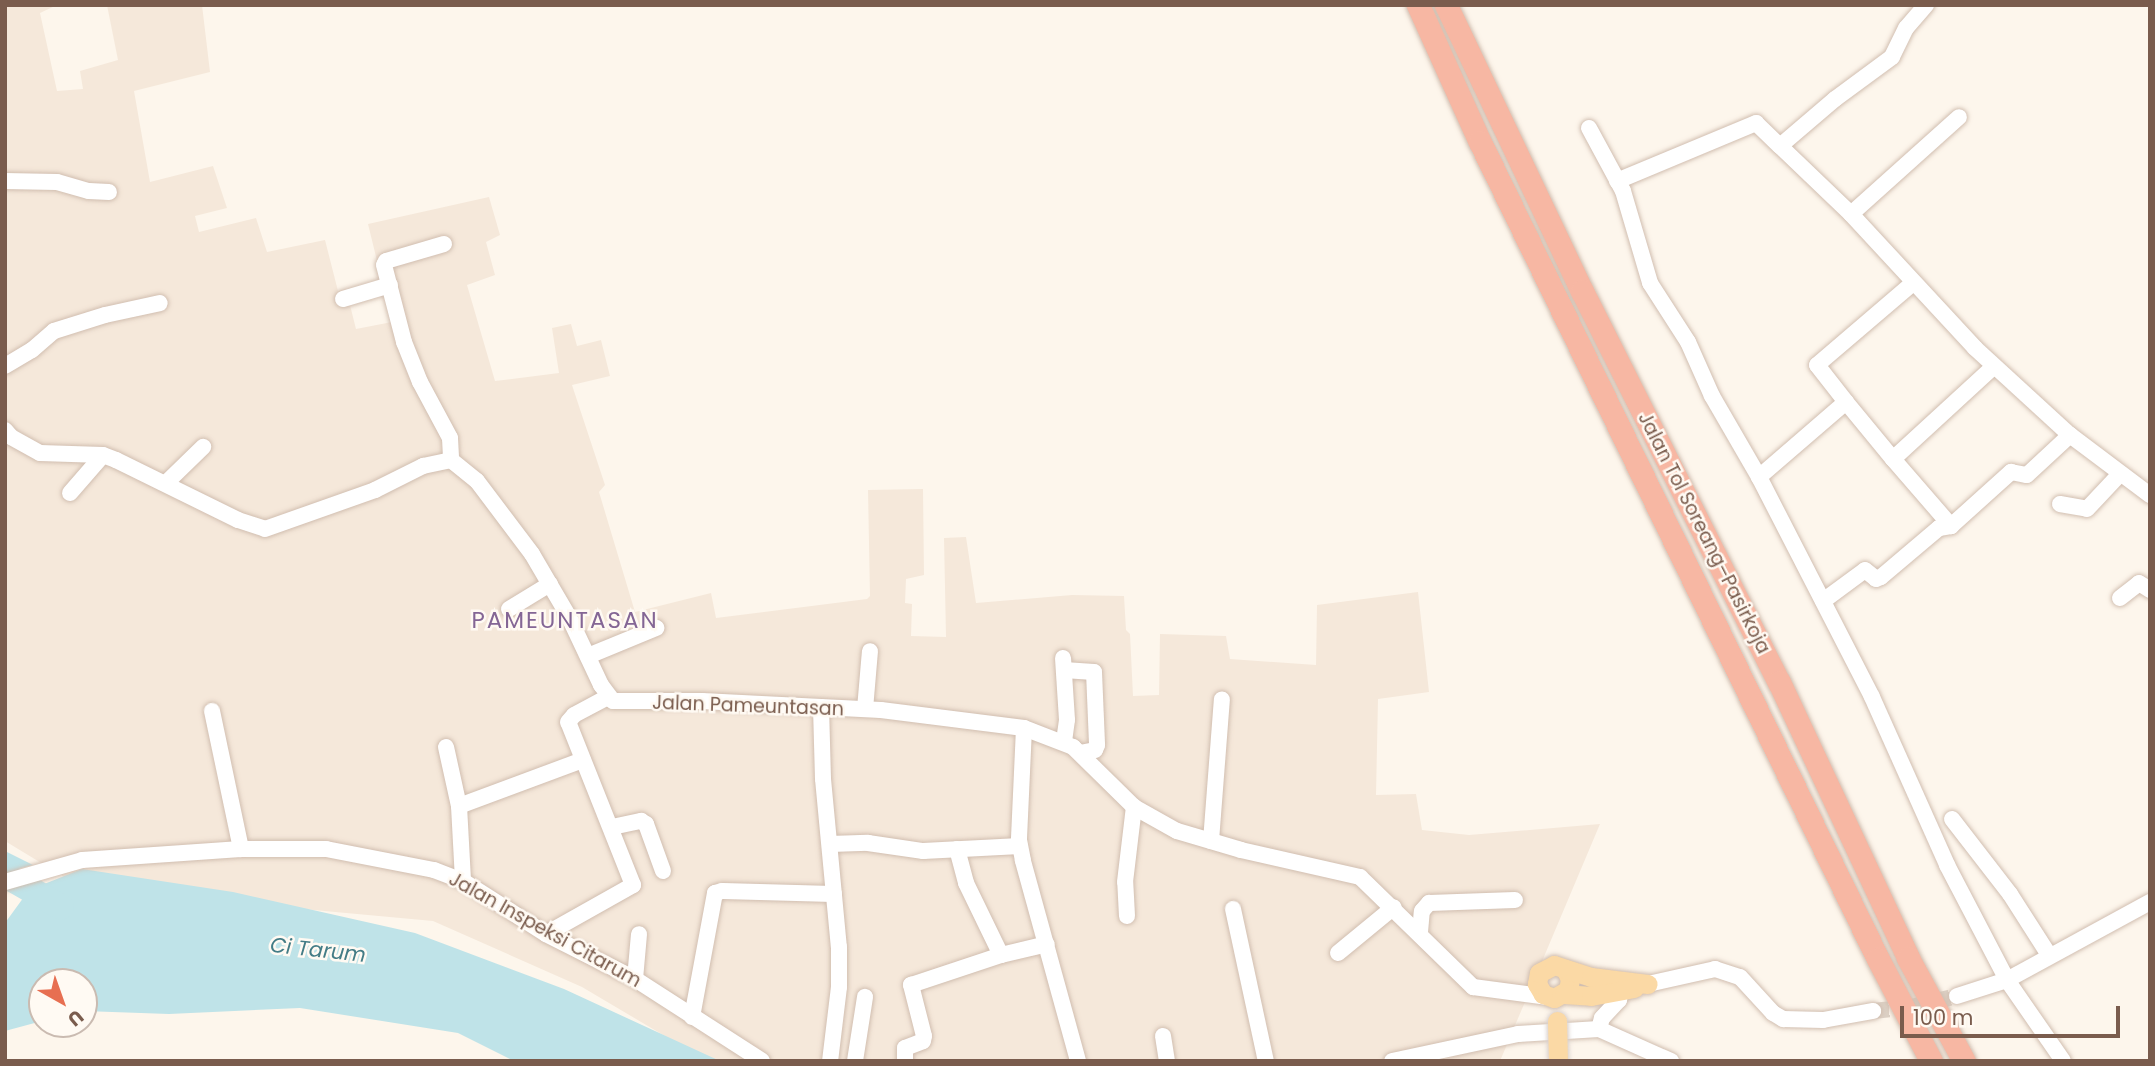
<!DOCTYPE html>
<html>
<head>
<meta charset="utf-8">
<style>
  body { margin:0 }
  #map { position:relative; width:2155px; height:1066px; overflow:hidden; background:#fdf6ec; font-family:Poppins,sans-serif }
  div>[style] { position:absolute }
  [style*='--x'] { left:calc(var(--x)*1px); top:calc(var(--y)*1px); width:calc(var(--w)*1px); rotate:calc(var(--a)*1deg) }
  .residential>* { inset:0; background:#f5e8da }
  .water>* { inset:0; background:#bfe3e8 }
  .river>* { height:26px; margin:-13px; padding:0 13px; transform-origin:13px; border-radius:13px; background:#bfe3e8 }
  .minor-tunnel>* { height:16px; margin-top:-8px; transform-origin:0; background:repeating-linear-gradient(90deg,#dcd0c4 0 16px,transparent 0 24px) }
  .roads { filter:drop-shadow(0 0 2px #d1beb0) drop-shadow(0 0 2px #d1beb0) }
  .minor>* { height:16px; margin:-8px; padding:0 8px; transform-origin:8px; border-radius:8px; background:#fff }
  .major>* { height:19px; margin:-9.5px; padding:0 9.5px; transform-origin:9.5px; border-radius:9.5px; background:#fbd9a5 }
  .highway>* { height:23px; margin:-11.5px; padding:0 11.5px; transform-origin:11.5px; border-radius:11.5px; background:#f7b7a3 }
  .bridges { filter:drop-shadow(0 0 2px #dad1cd) drop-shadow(0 0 2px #dad1cd) }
  .major-bridge>* { height:19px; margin:-9.5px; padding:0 9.5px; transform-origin:9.5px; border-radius:9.5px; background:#fbd9a5 }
  span { translate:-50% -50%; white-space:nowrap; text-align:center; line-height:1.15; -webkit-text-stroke:5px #fffaf3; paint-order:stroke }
  .street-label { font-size:19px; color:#7a5c4d }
  .water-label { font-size:21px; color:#437c86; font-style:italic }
  .quarter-label { font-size:23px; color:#846695; letter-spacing:2px }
  .frame { position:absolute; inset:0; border:7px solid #7a5c4d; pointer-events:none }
  .north { position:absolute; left:28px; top:968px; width:70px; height:70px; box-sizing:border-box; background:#fffaf3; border:2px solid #cabbb1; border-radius:50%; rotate:140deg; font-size:19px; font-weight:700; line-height:28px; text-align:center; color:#7a5c4d }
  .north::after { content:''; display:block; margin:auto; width:24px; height:32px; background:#e76f51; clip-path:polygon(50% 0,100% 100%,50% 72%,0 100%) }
  .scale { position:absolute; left:1900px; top:1006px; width:220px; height:32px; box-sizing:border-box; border:4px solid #7a5c4d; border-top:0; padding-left:9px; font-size:21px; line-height:24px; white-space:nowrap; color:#7a5c4d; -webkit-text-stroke:5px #fffaf3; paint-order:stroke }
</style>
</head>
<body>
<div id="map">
  <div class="residential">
    <div style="clip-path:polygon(5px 5px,57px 5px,40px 13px,57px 91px,83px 89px,80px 71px,118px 60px,107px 5px,202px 5px,210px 72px,134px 91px,150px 182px,213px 166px,227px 208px,195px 216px,199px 232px,256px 218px,267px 252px,325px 240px,338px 291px,346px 289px,356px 329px,392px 322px,368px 224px,489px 197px,500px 235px,486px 242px,495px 275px,467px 285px,495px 381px,559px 373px,552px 328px,571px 324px,577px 346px,601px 340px,610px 376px,572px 385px,605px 485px,599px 492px,635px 612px,711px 593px,716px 618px,867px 599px,870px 596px,868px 490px,923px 489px,924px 575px,906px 579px,905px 603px,912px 604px,911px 636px,946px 637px,944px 538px,966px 537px,976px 603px,1072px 595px,1124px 596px,1126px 630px,1130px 634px,1133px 696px,1159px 695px,1160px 634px,1226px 636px,1230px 659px,1316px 665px,1317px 605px,1418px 592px,1429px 692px,1378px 699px,1376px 795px,1416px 794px,1422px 830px,1469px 835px,1600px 824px,1500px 1061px,707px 1061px,582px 987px,433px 921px,84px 889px,5px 841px)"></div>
  </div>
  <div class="water">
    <div style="clip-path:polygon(5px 851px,33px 865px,5px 872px)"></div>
    <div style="clip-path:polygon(82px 869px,233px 892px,415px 933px,564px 989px,720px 1061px,514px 1061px,458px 1033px,300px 1008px,169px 1014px,84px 1011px,84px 982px,42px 982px,42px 1021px,5px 1031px,5px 923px,29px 890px)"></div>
  </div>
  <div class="river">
    <div style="--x:5;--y:875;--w:64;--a:29.7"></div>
  </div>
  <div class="minor-tunnel">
    <div style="--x:1873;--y:1011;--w:38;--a:-6"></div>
    <div style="--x:1911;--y:1007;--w:47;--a:-13.4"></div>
  </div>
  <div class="roads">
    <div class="minor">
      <div style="--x:1926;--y:5;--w:30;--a:131"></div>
      <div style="--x:1906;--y:28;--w:32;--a:116"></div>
      <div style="--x:1892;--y:57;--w:71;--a:143.6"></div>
      <div style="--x:1835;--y:99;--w:72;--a:139.5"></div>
      <div style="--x:1780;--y:146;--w:98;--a:43.8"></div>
      <div style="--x:1851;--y:214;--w:183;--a:47.2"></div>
      <div style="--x:1975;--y:348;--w:129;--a:42.5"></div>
      <div style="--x:2070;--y:435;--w:100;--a:36.9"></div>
      <div style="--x:1589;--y:128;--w:72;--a:61.6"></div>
      <div style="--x:1623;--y:191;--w:96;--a:73.6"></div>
      <div style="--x:1650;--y:283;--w:70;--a:57.2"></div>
      <div style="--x:1688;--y:342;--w:59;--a:66"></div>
      <div style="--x:1712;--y:396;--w:94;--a:59.9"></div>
      <div style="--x:1759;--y:477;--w:247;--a:62.8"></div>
      <div style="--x:1872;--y:697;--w:184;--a:65.9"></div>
      <div style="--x:1947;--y:865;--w:130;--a:62.4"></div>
      <div style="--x:2007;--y:980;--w:98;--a:55.3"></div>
      <div style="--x:5;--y:181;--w:52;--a:1.1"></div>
      <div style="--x:57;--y:182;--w:33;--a:16"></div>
      <div style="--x:89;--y:191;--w:20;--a:3"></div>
      <div style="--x:1617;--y:181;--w:151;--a:-22.6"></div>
      <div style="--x:1756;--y:123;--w:33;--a:44"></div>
      <div style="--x:1851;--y:214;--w:145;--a:-41.9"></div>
      <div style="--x:444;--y:244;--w:60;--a:163.7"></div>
      <div style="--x:386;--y:261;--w:4;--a:117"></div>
      <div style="--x:384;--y:265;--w:80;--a:75.4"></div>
      <div style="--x:404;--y:342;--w:43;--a:68.2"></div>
      <div style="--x:420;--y:382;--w:64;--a:61.8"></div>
      <div style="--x:450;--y:438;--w:22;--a:87"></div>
      <div style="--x:343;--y:299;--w:49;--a:-16.6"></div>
      <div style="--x:5;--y:366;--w:31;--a:-31"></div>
      <div style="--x:32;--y:350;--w:29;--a:-41"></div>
      <div style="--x:54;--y:331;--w:53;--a:-17.4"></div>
      <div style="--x:105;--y:315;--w:56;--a:-12.3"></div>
      <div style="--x:1846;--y:402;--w:47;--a:-128.1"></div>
      <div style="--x:1817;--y:365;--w:126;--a:-40.5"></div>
      <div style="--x:5;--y:430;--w:9;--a:49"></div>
      <div style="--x:11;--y:437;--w:33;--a:29"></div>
      <div style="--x:40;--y:453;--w:63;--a:1.8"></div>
      <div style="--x:103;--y:455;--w:14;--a:21"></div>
      <div style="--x:116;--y:460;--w:136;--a:26.2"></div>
      <div style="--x:238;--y:520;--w:28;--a:18"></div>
      <div style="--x:265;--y:529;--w:117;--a:-19.5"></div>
      <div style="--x:375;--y:490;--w:54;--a:-26.6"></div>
      <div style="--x:423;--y:466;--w:29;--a:-12"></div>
      <div style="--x:451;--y:460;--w:33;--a:39"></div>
      <div style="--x:477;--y:481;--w:91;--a:53"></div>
      <div style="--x:532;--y:554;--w:73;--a:59.6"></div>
      <div style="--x:569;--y:617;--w:75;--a:64.8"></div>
      <div style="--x:601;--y:685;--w:20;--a:53"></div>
      <div style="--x:613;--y:701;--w:89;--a:0"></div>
      <div style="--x:702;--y:701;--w:179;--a:2.9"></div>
      <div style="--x:881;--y:710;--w:144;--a:7.2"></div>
      <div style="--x:1024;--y:728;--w:53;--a:21.2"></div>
      <div style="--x:1073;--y:747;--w:86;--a:44.5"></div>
      <div style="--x:1134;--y:807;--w:49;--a:29.2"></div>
      <div style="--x:1177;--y:831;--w:67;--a:16.5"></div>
      <div style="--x:1241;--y:850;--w:122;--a:12.8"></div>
      <div style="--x:1360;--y:877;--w:158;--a:44.2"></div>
      <div style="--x:1473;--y:987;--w:76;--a:7.6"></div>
      <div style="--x:1893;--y:459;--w:89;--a:49.1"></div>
      <div style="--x:1759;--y:477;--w:115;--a:-40.8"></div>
      <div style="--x:1846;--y:402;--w:74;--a:50.5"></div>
      <div style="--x:1893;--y:459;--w:137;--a:-42.6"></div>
      <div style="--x:166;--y:483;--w:52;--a:-44.2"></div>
      <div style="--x:70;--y:493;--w:50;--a:-49"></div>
      <div style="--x:2060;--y:504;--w:27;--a:10"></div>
      <div style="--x:2087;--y:509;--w:48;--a:-46.7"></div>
      <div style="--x:2120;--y:598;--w:24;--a:-38"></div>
      <div style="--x:2139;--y:583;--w:13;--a:32"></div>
      <div style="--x:1823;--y:601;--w:52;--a:-36.4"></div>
      <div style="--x:1865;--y:570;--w:14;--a:39"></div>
      <div style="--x:1876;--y:579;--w:5;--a:-22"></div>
      <div style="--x:1881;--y:577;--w:76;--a:-40.2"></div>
      <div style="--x:1939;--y:528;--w:12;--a:-9"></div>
      <div style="--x:1951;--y:526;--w:81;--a:-42"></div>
      <div style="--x:2011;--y:472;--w:16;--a:11"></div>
      <div style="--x:2027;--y:475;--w:59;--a:-42.9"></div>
      <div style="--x:509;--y:609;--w:48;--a:-31.4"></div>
      <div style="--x:588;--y:656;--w:74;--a:-22.4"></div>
      <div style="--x:1063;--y:658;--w:62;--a:86.3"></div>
      <div style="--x:1067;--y:720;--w:22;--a:98"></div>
      <div style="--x:1064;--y:670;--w:30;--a:4"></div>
      <div style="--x:1094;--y:672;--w:73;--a:87.6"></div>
      <div style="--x:1097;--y:745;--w:5;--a:112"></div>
      <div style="--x:1095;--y:750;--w:14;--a:168"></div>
      <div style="--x:821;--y:707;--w:72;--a:88.4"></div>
      <div style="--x:823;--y:779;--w:169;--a:84.6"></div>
      <div style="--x:839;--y:947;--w:40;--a:90"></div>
      <div style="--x:839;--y:987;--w:75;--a:96.9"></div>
      <div style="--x:865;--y:709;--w:58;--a:-85.1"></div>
      <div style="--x:212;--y:711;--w:141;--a:78.1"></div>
      <div style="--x:1024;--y:728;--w:112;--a:92.6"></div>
      <div style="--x:1019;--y:840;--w:21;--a:79"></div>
      <div style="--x:1023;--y:861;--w:207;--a:74.6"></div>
      <div style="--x:446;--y:747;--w:60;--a:77.6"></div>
      <div style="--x:459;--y:806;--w:75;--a:86.9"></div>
      <div style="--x:459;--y:806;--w:132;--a:-20.4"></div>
      <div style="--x:1952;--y:819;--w:95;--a:52.3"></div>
      <div style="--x:2010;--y:894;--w:72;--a:57.4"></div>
      <div style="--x:612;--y:827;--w:30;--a:-12"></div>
      <div style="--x:641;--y:821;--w:6;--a:31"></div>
      <div style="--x:646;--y:824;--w:50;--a:70.1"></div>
      <div style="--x:1211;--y:841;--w:142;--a:-85.6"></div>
      <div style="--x:830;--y:844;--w:38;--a:-2"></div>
      <div style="--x:868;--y:843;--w:56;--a:8.3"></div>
      <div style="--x:923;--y:851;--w:97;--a:-3"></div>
      <div style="--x:957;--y:849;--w:35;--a:75"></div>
      <div style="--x:966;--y:883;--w:80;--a:64.1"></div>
      <div style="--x:1001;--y:955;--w:47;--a:-13.4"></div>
      <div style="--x:5;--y:882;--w:80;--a:-15.9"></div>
      <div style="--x:82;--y:860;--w:159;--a:-4"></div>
      <div style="--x:241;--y:849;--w:85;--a:0"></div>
      <div style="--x:326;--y:849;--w:110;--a:11"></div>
      <div style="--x:434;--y:870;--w:31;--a:21"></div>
      <div style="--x:463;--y:881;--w:98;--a:32.6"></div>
      <div style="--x:546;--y:934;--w:100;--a:26.8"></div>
      <div style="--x:635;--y:979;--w:151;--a:32.8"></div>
      <div style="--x:1233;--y:909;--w:156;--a:77.8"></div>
      <div style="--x:1127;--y:916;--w:34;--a:-93"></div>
      <div style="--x:1125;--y:882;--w:76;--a:-83.2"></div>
      <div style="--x:1420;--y:932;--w:21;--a:-85"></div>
      <div style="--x:1422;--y:911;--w:11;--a:-49"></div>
      <div style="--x:1429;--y:903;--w:86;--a:-2"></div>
      <div style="--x:546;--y:934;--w:100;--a:-29.4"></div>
      <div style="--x:633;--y:885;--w:175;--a:-111.7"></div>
      <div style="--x:568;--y:722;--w:9;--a:-49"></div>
      <div style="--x:574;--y:715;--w:38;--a:-28"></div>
      <div style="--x:1338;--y:953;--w:72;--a:-39.4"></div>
      <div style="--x:635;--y:979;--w:45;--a:-84.9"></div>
      <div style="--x:1648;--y:984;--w:69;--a:-12.6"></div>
      <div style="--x:1715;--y:969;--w:26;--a:18"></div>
      <div style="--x:1740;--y:977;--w:49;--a:47.5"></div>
      <div style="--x:1773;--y:1013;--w:12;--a:31"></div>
      <div style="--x:1783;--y:1019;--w:40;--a:1.4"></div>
      <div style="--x:1823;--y:1020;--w:51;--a:-10.2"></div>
      <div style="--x:1957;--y:996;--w:52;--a:-17.7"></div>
      <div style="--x:2007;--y:980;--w:163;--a:-28.6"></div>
      <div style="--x:692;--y:1017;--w:126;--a:-79.5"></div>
      <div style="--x:715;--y:893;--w:7;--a:-16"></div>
      <div style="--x:722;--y:891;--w:112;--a:1.5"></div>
      <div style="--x:1599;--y:1029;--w:11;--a:-75"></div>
      <div style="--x:1602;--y:1018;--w:25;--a:-47"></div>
      <div style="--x:1619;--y:1000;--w:18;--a:-77"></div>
      <div style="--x:1163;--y:1036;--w:25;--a:81"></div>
      <div style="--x:855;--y:1061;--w:65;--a:-81.1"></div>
      <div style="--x:905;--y:1061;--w:13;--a:-90"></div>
      <div style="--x:905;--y:1048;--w:19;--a:-21"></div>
      <div style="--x:923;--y:1041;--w:5;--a:-79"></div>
      <div style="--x:924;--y:1036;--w:53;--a:-104.3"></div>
      <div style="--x:911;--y:985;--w:95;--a:-18.4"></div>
      <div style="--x:1392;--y:1061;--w:129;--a:-12.1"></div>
      <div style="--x:1518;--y:1034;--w:81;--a:-3.5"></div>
      <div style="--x:1599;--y:1029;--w:79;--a:24"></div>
    </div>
    <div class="major">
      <div style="--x:1565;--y:969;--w:11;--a:63"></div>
      <div style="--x:1570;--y:979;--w:11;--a:100"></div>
      <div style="--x:1568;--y:990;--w:16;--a:150"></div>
      <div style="--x:1554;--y:998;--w:12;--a:-160"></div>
      <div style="--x:1543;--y:994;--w:12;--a:-121"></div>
      <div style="--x:1537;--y:984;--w:11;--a:-80"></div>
      <div style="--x:1539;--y:973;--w:17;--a:-28"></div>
      <div style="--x:1554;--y:965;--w:39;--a:18"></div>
      <div style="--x:1591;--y:977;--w:57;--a:7"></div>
      <div style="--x:1564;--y:994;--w:27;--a:4"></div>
      <div style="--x:1591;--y:996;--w:44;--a:-10.5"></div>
    </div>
    <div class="highway">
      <div style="--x:1418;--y:5;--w:150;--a:65.7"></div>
      <div style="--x:1480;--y:142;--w:909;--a:64.03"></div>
      <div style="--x:1878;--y:959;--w:115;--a:62.5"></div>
      <div style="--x:1446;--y:5;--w:317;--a:64.6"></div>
      <div style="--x:1582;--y:291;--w:438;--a:63.3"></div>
      <div style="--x:1779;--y:682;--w:305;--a:64.9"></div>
      <div style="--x:1908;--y:958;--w:117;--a:61.5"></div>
    </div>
  </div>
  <div class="bridges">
    <div class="major-bridge">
      <div style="--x:1557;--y:1021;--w:40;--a:88.6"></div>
    </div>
  </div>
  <div class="street-label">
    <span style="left:1704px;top:533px;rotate:63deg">Jalan Tol Soreang–Pasirkoja</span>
    <span style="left:748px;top:706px;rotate:2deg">Jalan Pameuntasan</span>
    <span style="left:545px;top:930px;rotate:29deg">Jalan Inspeksi Citarum</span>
  </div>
  <div class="water-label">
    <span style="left:318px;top:950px;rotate:6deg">Ci Tarum</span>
  </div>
  <div class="quarter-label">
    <span style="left:565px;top:620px">PAMEUNTASAN</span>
  </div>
  <div class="frame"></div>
  <div class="north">U</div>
  <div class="scale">100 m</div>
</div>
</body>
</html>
